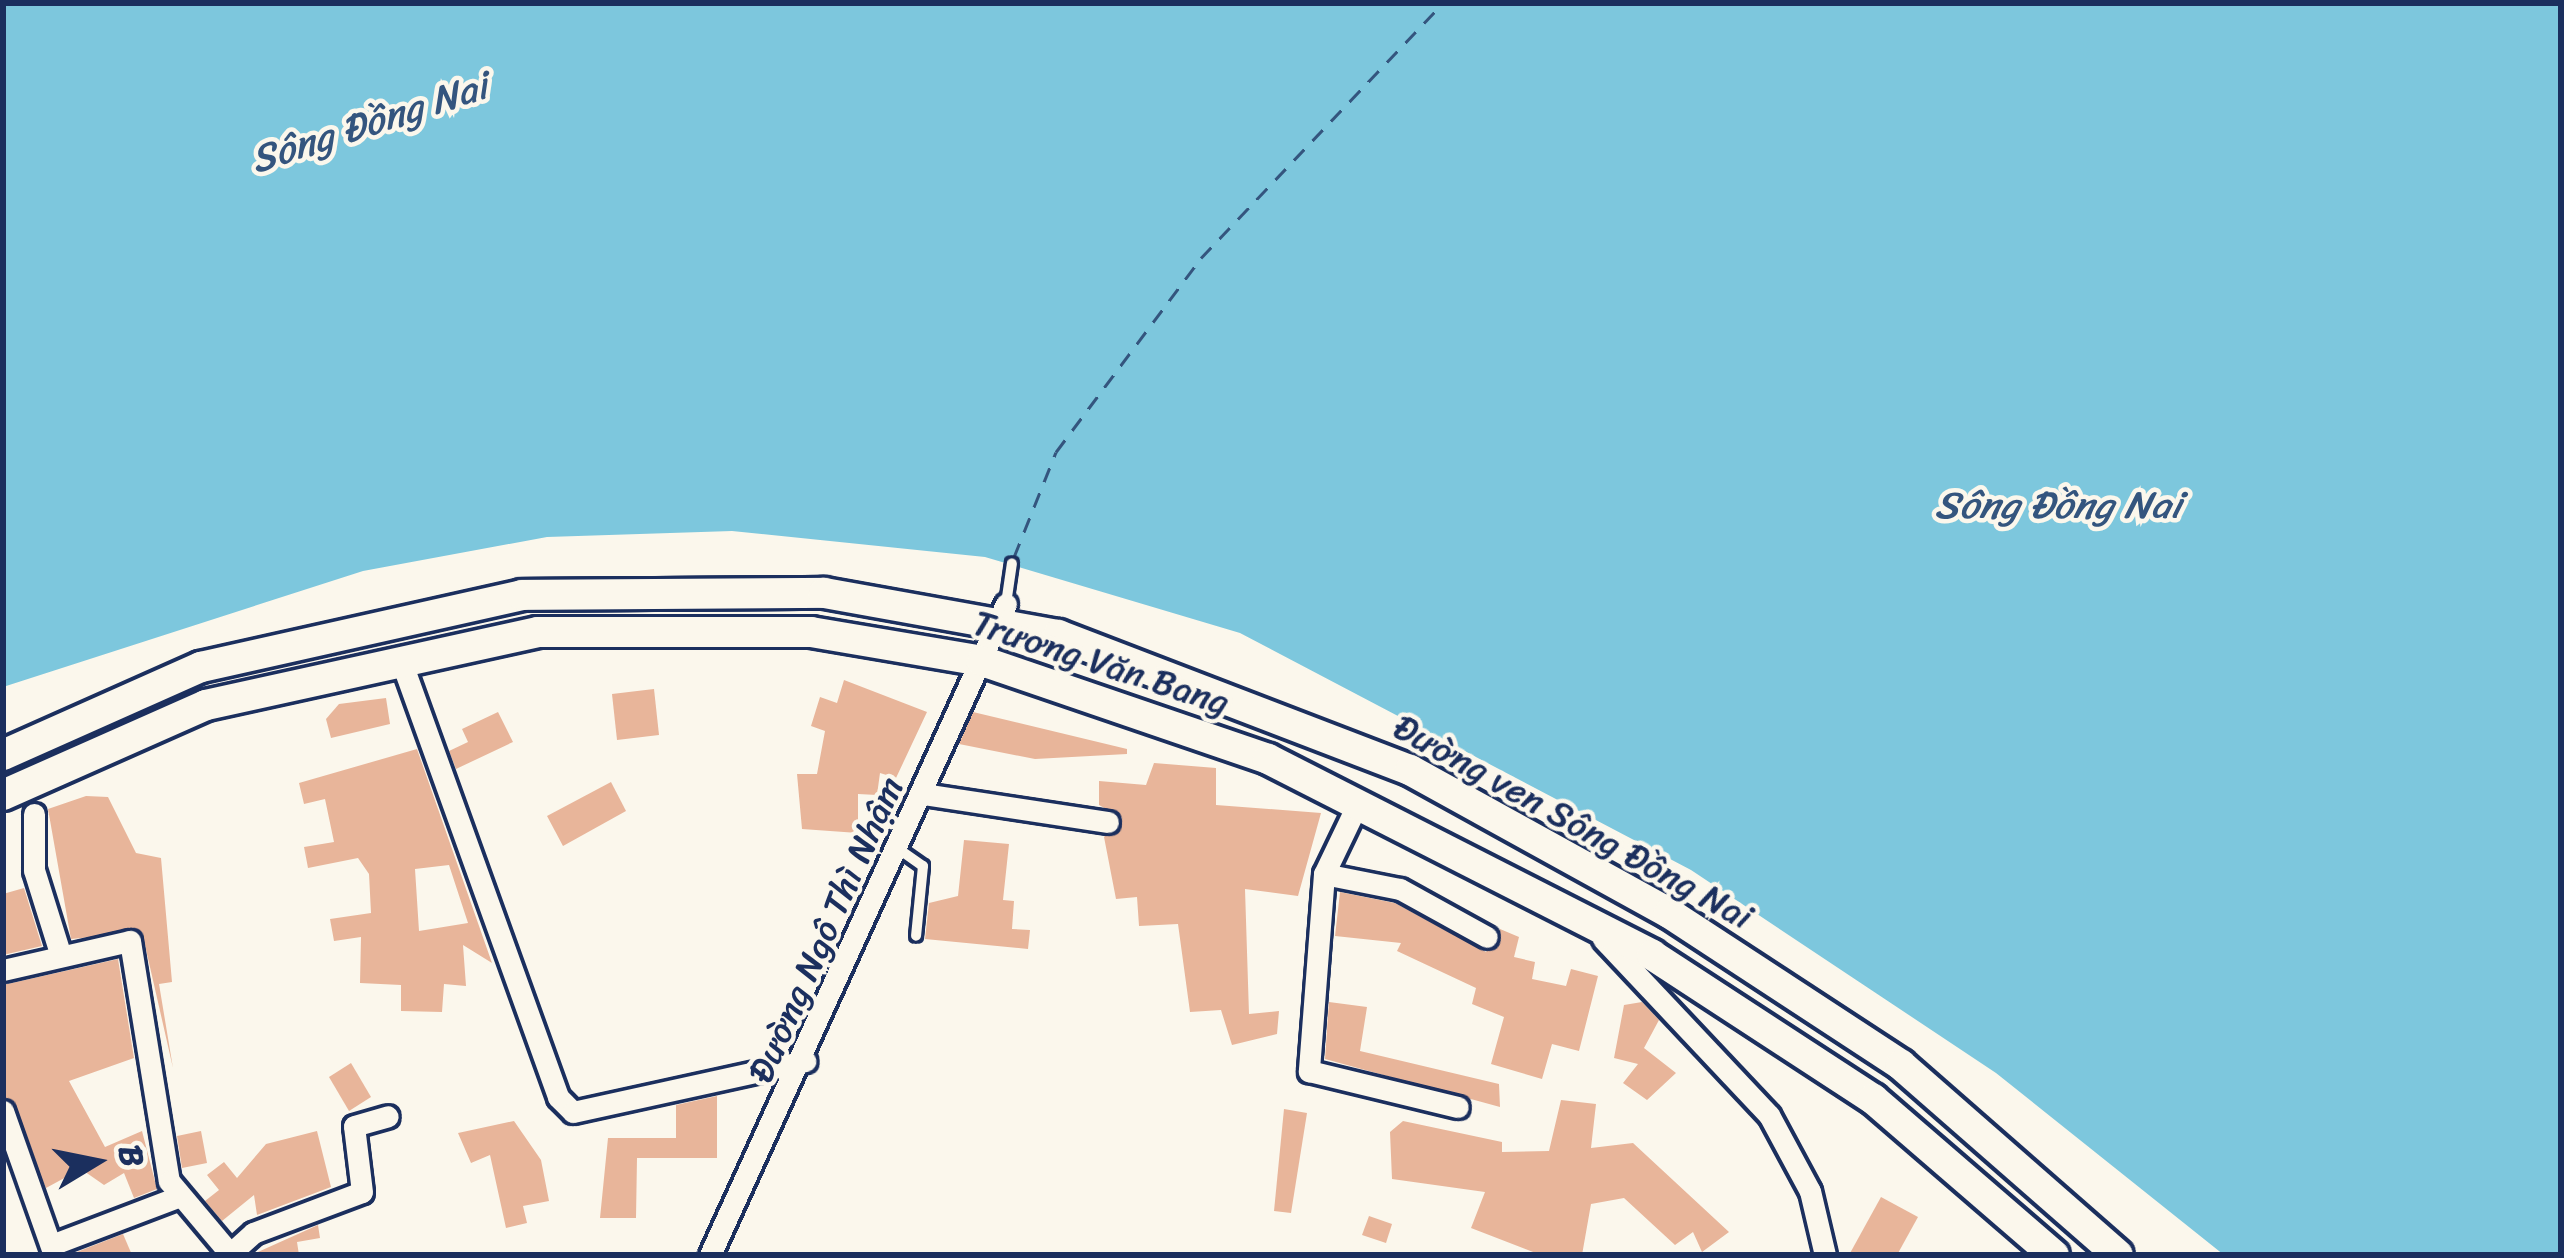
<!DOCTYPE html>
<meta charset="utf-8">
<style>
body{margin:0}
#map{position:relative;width:2564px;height:1258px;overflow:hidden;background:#fbf7ec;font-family:Sriracha,sans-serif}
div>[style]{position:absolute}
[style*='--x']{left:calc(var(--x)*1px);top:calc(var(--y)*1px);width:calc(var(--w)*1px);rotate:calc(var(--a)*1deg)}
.water>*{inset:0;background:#7dc7dd}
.ferry>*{height:3px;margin-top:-1.5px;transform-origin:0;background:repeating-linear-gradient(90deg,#34557e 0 15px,transparent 0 27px)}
.building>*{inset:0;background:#e8b59a}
.roads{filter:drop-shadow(3px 0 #1b2f5e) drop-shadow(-3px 0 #1b2f5e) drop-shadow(0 3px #1b2f5e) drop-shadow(0 -3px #1b2f5e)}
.service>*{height:10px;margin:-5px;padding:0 5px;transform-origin:5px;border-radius:5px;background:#fbf7ec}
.minor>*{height:21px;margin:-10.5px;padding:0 10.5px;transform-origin:10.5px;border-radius:10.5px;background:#fbf7ec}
.secondary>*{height:30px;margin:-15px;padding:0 15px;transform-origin:15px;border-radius:15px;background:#fbf7ec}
span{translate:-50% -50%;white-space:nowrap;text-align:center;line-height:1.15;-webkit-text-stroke:9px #fbf7ec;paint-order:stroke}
.street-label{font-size:36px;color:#1b2f5e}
.water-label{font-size:39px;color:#34557e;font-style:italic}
.frame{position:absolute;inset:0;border:6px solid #1b2f5e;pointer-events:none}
.north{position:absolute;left:36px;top:1102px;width:120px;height:120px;-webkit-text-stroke:9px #fbf7ec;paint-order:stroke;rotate:80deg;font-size:33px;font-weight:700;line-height:48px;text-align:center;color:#1b2f5e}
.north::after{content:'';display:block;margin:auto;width:42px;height:54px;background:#1b2f5e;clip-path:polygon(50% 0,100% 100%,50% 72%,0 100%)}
</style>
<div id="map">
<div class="water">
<div style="clip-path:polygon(3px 3px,2561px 3px,2561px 1255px,2224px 1255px,1996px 1073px,1691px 870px,1240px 633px,985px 557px,732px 531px,547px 537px,363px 571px,3px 687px)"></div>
</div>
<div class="ferry">
<div style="--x:1014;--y:557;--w:113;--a:-68.2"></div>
<div style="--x:1056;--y:452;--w:242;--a:-53.2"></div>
<div style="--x:1201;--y:258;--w:352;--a:-46.5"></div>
</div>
<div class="building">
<div style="clip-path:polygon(844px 680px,927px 712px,896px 778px,880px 773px,877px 795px,858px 794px,858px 833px,802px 829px,797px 774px,817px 774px,825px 731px,811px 726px,820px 697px,837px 703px)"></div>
<div style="clip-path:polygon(654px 689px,659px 735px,617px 740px,612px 694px)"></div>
<div style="clip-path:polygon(386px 698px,390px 724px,331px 738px,326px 719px,339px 704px)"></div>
<div style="clip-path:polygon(498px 712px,513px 742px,456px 769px,449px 751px,468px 742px,462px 729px)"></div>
<div style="clip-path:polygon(973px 712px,1127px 749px,1127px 754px,1035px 759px,959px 744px)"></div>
<div style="clip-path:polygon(evenodd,417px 749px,492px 963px,463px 945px,466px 986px,444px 984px,442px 1012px,401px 1011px,401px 985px,360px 983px,361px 937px,334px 941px,330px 919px,371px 913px,369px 874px,358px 858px,308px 868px,304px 847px,334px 842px,325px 799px,304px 804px,299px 783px,417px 749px,449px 865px,468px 923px,419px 931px,415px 869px,449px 865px)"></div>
<div style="clip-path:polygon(1154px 763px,1216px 768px,1216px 805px,1321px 813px,1298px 896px,1245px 889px,1249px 1014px,1279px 1011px,1277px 1034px,1232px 1045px,1221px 1010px,1190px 1012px,1178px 924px,1139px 926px,1137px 897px,1116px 899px,1104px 837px,1122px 818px,1099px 805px,1099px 781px,1146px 785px)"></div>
<div style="clip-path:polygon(611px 782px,626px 811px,563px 846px,547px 816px)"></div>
<div style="clip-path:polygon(86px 796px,108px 797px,136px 853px,161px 858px,172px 982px,159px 984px,173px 1068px,142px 932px,71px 939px,48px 809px)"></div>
<div style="clip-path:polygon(964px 840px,1009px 844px,1003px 900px,1014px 901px,1012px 929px,1030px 930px,1028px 949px,925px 939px,929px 903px,958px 896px)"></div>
<div style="clip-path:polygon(24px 888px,42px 946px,3px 955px,3px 894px)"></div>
<div style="clip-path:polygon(1340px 892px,1395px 903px,1486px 952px,1500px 929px,1519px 937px,1514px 957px,1535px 962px,1532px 979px,1566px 986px,1571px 969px,1598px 976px,1579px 1051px,1552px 1044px,1542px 1079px,1491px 1064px,1504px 1017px,1472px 1004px,1476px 988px,1397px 951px,1401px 943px,1335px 936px)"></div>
<div style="clip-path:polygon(118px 959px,134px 1058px,69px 1081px,105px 1147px,142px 1131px,157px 1189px,134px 1198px,124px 1173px,104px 1185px,81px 1169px,46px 1188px,3px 1093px,3px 985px)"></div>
<div style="clip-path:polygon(1329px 1002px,1367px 1007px,1360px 1051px,1499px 1084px,1500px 1107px,1325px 1059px)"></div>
<div style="clip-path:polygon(1642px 1002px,1659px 1020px,1644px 1048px,1676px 1073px,1647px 1100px,1623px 1083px,1638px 1064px,1614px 1058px,1624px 1005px)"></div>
<div style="clip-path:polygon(351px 1063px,371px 1097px,349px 1111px,329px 1077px)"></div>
<div style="clip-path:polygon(717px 1096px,717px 1158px,637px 1158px,636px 1218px,600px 1218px,608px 1138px,676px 1138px,676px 1105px)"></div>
<div style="clip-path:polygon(1561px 1100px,1596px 1104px,1591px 1148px,1633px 1143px,1729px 1232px,1702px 1252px,1693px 1232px,1675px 1245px,1624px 1198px,1591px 1204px,1582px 1255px,1541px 1255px,1471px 1228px,1485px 1192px,1392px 1179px,1390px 1132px,1403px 1121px,1502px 1142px,1502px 1152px,1549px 1151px)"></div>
<div style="clip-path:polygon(1284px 1109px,1307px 1113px,1291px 1213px,1274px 1211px)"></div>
<div style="clip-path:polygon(514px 1121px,541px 1160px,549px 1201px,523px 1206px,527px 1223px,506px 1228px,490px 1155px,471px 1163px,458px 1133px)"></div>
<div style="clip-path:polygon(201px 1131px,207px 1163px,182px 1168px,177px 1136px)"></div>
<div style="clip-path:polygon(317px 1131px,331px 1187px,257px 1215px,254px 1195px,222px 1221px,205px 1201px,219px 1190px,207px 1175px,224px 1162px,237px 1178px,266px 1144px)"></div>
<div style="clip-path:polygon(1881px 1197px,1918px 1217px,1897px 1255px,1849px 1255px)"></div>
<div style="clip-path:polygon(1369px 1216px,1392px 1224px,1386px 1243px,1362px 1235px)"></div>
<div style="clip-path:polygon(318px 1225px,320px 1238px,297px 1242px,299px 1255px,251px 1255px)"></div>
<div style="clip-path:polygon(123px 1234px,132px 1255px,69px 1255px)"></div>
</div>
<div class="roads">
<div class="service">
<div style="--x:1006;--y:604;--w:41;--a:-81.7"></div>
<div style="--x:900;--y:850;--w:28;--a:35"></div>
<div style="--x:923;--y:866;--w:70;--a:95.7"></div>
</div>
<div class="minor">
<div style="--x:403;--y:666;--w:458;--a:70.2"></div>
<div style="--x:558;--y:1097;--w:21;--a:45"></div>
<div style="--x:573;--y:1112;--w:238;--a:-12.4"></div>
<div style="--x:923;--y:794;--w:187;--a:8.6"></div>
<div style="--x:1359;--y:801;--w:81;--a:115.6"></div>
<div style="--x:1324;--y:874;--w:198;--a:94.4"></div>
<div style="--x:1309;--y:1071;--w:153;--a:13.6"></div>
<div style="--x:34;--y:814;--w:56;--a:90"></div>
<div style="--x:34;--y:870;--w:87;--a:72.6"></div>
<div style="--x:1324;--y:874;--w:77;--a:11.2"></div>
<div style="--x:1400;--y:889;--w:99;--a:28.9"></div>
<div style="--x:1603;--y:939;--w:242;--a:46.7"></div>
<div style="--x:1769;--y:1115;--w:86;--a:61.7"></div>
<div style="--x:1810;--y:1191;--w:66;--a:76.8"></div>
<div style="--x:3;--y:970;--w:130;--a:-12.9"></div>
<div style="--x:130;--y:941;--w:243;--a:80.8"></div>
<div style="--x:169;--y:1181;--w:97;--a:50"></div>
<div style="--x:3;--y:1111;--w:153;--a:70.5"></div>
<div style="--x:54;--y:1244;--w:133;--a:-20.8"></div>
<div style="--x:231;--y:1253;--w:30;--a:-42"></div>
<div style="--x:253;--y:1233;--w:116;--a:-20.6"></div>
<div style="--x:362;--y:1192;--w:66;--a:-96.9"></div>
<div style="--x:354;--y:1126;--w:35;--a:-16"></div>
<div style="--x:710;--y:1255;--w:715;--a:-65.55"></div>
</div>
<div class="secondary">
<div style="--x:3;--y:755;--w:217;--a:-24"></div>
<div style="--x:201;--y:667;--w:329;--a:-12.6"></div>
<div style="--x:522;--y:595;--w:302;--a:-0.4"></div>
<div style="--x:824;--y:593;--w:238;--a:10.2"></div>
<div style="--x:1058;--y:635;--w:377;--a:21"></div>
<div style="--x:1410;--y:770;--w:296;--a:28.9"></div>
<div style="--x:1669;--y:913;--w:277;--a:33.2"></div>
<div style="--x:1901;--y:1065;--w:288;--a:41.2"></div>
<div style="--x:3;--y:795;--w:222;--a:-23.9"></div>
<div style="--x:206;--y:705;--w:340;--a:-12.4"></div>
<div style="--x:538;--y:632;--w:273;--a:0"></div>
<div style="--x:811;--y:632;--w:173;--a:9.6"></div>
<div style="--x:982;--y:661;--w:302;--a:18.9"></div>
<div style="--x:1268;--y:759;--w:431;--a:27"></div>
<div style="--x:1652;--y:955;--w:264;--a:33.1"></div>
<div style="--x:1873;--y:1099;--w:239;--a:40.8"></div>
</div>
</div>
<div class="street-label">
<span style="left:1101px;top:663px;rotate:18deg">Trương Văn Bang</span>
<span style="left:1573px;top:822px;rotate:29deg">Đường ven Sông Đồng Nai</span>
<span style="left:826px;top:930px;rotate:-66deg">Đường Ngô Thì Nhậm</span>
</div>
<div class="water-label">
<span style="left:369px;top:123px;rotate:-18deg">Sông Đồng Nai</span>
<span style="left:2058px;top:505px">Sông Đồng Nai</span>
</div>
<div class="frame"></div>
<div class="north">B</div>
</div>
